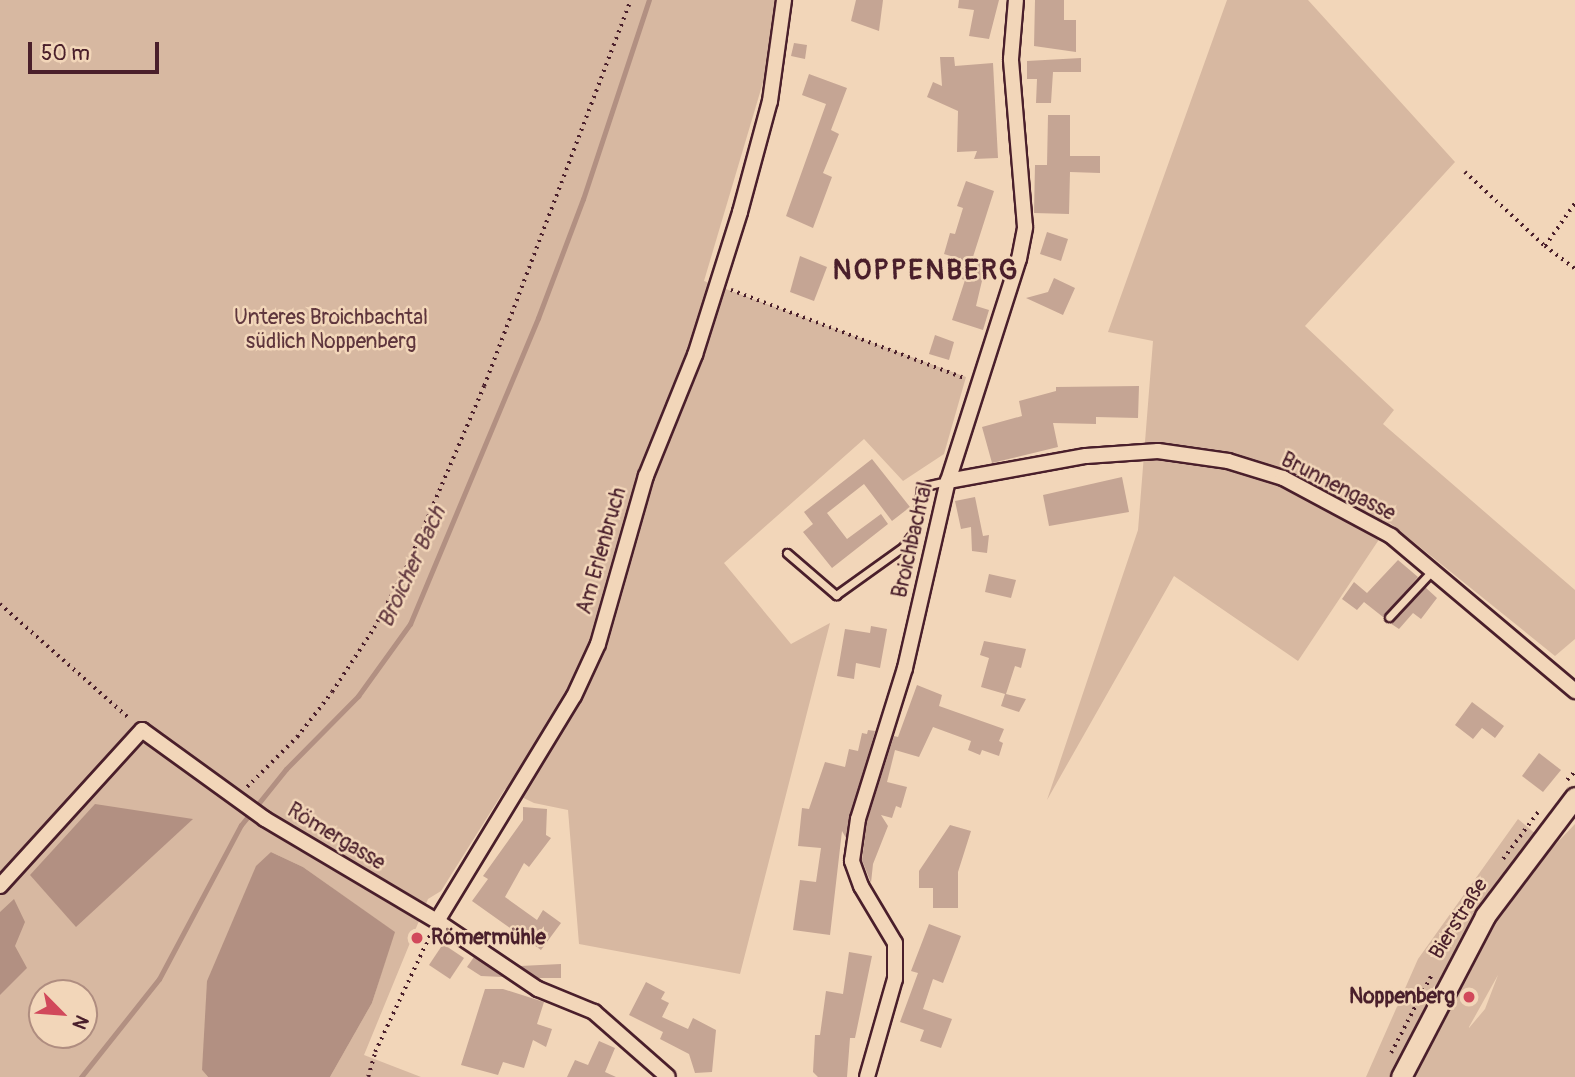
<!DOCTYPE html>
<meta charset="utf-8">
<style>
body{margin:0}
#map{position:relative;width:1575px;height:1077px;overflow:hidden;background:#f2d6b9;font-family:Pangolin,sans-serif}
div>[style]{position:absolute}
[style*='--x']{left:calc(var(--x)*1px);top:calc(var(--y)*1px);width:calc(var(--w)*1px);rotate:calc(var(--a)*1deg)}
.green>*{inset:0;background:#d7b8a1}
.water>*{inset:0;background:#b29082}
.stream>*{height:5px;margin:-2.5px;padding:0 2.5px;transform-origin:2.5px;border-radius:2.5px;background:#b29082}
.building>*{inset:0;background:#c5a594}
.path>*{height:3.5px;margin-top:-1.75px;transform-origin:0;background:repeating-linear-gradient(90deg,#4a1f2b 0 2px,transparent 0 7px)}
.roads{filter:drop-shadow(2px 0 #4a1f2b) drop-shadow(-2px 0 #4a1f2b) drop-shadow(0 2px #4a1f2b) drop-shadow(0 -2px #4a1f2b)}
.service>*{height:7px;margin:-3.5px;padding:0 3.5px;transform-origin:3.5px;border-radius:3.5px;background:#f2d6b9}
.minor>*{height:14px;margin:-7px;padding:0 7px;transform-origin:7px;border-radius:7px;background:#f2d6b9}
.secondary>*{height:19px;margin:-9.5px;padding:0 9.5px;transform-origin:9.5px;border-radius:9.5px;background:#f2d6b9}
.dots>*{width:19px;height:19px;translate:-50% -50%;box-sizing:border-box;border:4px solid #f2d6b9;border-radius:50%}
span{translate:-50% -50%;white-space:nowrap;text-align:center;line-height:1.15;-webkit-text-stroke:5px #f2d6b9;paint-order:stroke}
.park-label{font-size:21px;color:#5f363d}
.street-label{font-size:21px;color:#4a1f2b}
.poi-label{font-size:21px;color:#4a1f2b;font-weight:700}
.left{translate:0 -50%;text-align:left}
.right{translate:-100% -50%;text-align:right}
.water-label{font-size:23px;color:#643b41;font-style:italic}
.district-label{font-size:28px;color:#4a1f2b;font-weight:700;letter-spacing:2px}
.north{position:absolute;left:28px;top:979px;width:70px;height:70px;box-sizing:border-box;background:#f2d6b9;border:2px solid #af8d80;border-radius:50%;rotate:115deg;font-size:19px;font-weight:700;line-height:28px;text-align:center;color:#4a1f2b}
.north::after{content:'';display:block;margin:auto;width:24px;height:32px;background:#d1495b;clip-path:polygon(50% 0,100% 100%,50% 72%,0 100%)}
.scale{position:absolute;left:28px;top:42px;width:131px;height:32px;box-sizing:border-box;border:4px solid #4a1f2b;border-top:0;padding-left:9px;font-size:21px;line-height:24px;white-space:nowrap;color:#4a1f2b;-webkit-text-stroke:5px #f2d6b9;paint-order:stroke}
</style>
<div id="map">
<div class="green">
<div style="clip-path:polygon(evenodd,0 0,775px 0,764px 79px,704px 281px,966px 377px,944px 454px,903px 481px,864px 439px,724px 563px,791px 644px,830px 623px,740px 974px,579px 944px,568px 810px,534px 803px,505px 789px,441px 891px,428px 899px,364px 1055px,421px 1077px,330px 1077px,372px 1003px,394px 932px,303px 867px,271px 852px,202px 1070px,208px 1077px,0 1077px,0 0,42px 993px,84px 993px,84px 1035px,42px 1035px,42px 993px)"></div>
<div style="clip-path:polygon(1227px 0,1308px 0,1455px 162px,1305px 326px,1394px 410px,1383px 424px,1575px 590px,1575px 639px,1555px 656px,1390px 523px,1298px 661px,1174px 576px,1047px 800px,1138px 530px,1153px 341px,1108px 332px)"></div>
<div style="clip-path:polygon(evenodd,1518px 819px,1552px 848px,1575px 824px,1575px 1077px,1366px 1077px,1418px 959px,1518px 819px,1498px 975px,1485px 1009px,1469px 1028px,1469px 1027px,1498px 975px)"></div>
</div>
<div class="water">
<div style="clip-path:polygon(95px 804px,193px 819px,76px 927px,30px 875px)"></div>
<div style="clip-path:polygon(271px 852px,303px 867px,395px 932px,372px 1003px,330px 1077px,208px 1077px,202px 1070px,207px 981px,256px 866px)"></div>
<div style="clip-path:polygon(14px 899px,25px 922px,15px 946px,27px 968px,0 995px,0 912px)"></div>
</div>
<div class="stream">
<div style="--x:81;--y:1077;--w:125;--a:-51.5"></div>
<div style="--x:159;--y:979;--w:174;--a:-62"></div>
<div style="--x:241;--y:825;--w:72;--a:-51.2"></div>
<div style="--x:286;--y:769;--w:103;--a:-45.4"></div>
<div style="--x:358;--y:696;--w:89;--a:-54.2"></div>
<div style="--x:410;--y:624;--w:332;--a:-67.3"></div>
<div style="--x:538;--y:318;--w:127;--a:-69.3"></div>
<div style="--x:583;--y:199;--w:210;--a:-71.7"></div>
</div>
<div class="building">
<div style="clip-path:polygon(856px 0,883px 0,879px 31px,851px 21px)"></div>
<div style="clip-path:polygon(959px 0,999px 0,989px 39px,969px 36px,974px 10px,958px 8px)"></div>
<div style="clip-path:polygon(1035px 0,1064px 0,1064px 20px,1076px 20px,1076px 52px,1034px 46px)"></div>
<div style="clip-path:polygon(794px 43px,807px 45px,805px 59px,791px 56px)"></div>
<div style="clip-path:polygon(940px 57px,954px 57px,955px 66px,993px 63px,998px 158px,974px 159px,977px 151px,957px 152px,958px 111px,927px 97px,933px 82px,942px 86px)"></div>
<div style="clip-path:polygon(1081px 58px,1081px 72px,1053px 72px,1051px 103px,1036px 103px,1037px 79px,1027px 79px,1027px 61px)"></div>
<div style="clip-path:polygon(809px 74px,847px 88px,831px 130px,839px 134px,823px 173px,832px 177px,813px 228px,786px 216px,826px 104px,802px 95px)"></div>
<div style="clip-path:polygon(1048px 115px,1070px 115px,1070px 156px,1100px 156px,1100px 173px,1070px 172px,1069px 214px,1034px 213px,1035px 165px,1047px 165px)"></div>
<div style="clip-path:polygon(966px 181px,994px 191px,972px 260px,986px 264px,976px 306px,989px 310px,983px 330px,952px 320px,965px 280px,949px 275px,954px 257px,944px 254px,950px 233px,955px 234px,963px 208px,957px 206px)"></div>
<div style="clip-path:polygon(1047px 232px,1068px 239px,1061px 261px,1040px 254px)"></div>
<div style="clip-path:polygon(800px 256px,827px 267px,814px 301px,790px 292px)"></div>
<div style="clip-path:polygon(1054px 278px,1075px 288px,1063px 315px,1026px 298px,1048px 292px)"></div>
<div style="clip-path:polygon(935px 335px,954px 342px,949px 360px,929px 354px)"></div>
<div style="clip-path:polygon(1139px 386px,1138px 418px,1096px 417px,1096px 424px,1053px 423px,1058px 447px,992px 463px,982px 427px,1022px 416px,1019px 401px,1056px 391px,1056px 387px)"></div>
<div style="clip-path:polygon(872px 459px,910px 507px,892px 521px,864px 484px,827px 513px,847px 539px,881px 514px,888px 524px,832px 568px,803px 532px,813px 524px,804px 512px)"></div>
<div style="clip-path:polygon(1122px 477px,1129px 512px,1049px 526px,1043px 495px)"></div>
<div style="clip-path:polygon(975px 497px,983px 536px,989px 535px,987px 553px,972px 551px,971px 527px,961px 529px,955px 501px)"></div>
<div style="clip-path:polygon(1398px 560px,1418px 577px,1383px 617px,1364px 602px,1357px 610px,1342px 599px,1354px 582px,1367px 593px)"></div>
<div style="clip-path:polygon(989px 574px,1016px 580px,1011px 598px,985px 592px)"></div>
<div style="clip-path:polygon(1425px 587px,1437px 598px,1421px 619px,1413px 613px,1399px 629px,1390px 623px)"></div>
<div style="clip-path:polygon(871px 626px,887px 629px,880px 668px,856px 663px,854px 679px,837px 676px,845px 629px,870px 633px)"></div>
<div style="clip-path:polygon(984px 641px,1026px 649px,1021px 668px,1015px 666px,1006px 694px,1026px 699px,1019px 712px,1001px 706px,1005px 694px,981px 687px,989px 658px,980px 655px)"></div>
<div style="clip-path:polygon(917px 685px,942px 695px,939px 706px,1004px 729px,999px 741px,1003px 743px,999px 756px,982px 750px,980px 755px,968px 750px,971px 741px,933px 727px,919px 757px,895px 750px,887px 782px,907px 787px,901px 808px,896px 806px,892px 818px,881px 815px,888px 826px,873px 864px,871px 883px,862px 860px,867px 821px,894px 736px,898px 737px)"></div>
<div style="clip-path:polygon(1472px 702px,1504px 726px,1495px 738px,1482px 728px,1473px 739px,1455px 725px)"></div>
<div style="clip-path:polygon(868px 730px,875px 731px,846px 838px,842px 831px,830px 935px,793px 930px,800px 880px,816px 882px,821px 848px,798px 846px,802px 808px,809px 809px,825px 762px,845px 767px,849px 749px,858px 751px,862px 733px,867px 734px)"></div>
<div style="clip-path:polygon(1539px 753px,1561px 770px,1543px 792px,1522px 776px)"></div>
<div style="clip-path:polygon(523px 807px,547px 809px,546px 835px,551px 838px,529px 867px,524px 863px,505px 897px,537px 920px,543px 910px,561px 923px,541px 950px,472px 901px,488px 879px,483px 876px,523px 820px)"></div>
<div style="clip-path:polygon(950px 825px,971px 831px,958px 872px,958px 908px,933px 908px,933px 888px,919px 888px,919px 871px)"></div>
<div style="clip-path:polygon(929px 924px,961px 936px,943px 983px,933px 979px,923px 1009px,952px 1019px,941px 1048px,920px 1041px,924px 1030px,900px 1022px,918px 973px,911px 971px)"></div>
<div style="clip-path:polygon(443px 944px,464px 958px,450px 979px,429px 965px)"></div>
<div style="clip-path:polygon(849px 952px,872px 956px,855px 1038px,850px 1038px,847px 1077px,818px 1077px,813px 1072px,815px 1035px,820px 1035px,826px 991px,843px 994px)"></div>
<div style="clip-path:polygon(474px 957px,503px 977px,481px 976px,467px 967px)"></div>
<div style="clip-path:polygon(561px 964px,561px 978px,538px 978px,520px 966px)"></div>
<div style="clip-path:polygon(646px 982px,665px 992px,661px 999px,669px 1003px,662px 1017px,688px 1029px,693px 1018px,716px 1030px,712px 1072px,695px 1073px,689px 1054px,660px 1039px,663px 1032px,629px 1015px)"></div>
<div style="clip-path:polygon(485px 989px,503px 989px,544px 1002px,537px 1024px,552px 1029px,546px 1047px,533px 1040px,524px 1068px,503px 1062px,498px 1075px,461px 1065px)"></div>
<div style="clip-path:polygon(599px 1041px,615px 1048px,605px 1072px,616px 1077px,567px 1077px,575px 1060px,588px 1065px)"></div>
</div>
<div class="path">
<div style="--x:1465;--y:172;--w:109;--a:42.8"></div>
<div style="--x:1545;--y:246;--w:52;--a:-55.1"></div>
<div style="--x:1545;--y:246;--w:38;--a:37"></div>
<div style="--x:731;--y:290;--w:251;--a:20.7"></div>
<div style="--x:0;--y:604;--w:174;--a:41.5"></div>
<div style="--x:1567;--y:780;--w:12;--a:-48"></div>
<div style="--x:247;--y:787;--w:71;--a:-45"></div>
<div style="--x:297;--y:737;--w:57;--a:-52.1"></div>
<div style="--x:332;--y:692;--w:77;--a:-56.7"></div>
<div style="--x:374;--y:628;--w:68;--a:-61.9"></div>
<div style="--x:406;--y:568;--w:198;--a:-66.8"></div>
<div style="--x:484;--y:386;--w:413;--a:-69.2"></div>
<div style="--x:1503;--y:859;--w:59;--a:-53.3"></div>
<div style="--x:1391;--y:1053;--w:87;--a:-62.5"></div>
<div style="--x:368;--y:1077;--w:26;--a:-74"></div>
<div style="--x:375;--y:1052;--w:129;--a:-64.8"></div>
</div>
<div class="roads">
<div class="service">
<div style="--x:787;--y:553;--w:65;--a:40.6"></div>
<div style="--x:836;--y:595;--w:82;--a:-35.6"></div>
<div style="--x:903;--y:547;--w:21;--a:-53"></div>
<div style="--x:916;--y:530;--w:43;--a:-83.4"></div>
<div style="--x:921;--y:487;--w:27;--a:-13"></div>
<div style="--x:1389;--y:617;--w:63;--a:-46.9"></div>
</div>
<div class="minor">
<div style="--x:948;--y:481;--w:140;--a:-10.3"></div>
<div style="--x:1086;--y:456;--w:72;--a:-4"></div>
<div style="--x:1158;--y:451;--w:71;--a:8.1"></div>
<div style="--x:1228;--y:461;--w:58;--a:17.2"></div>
<div style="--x:1283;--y:478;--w:123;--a:28.2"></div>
<div style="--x:1391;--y:536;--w:241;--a:40.1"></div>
<div style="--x:0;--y:886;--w:211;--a:-47.7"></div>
<div style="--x:142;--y:730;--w:152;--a:35.9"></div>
<div style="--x:265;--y:819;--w:200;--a:30.7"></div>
<div style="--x:437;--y:921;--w:122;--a:34"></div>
<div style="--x:538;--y:989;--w:61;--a:22.3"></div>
<div style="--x:594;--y:1012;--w:98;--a:41.3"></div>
<div style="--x:437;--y:921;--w:263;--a:-58.7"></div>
<div style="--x:574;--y:696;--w:57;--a:-65.2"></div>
<div style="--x:598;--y:644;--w:175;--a:-74.1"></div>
<div style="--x:646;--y:476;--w:131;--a:-68"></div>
<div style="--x:695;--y:355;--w:150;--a:-72.5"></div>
<div style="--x:740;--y:212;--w:115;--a:-74.9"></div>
<div style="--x:770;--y:101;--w:102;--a:-82.1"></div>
<div style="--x:867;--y:1077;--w:102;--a:-74.1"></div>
<div style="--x:895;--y:979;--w:36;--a:-90"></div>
<div style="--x:895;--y:943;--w:66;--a:-120.8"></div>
<div style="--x:861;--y:886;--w:27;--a:-110"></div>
<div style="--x:852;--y:861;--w:42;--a:-81.9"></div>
<div style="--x:858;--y:819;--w:158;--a:-72.7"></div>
<div style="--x:905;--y:668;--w:192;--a:-77.1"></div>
<div style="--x:948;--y:481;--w:233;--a:-72.3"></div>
<div style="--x:1019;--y:259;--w:33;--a:-79"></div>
<div style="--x:1025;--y:227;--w:169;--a:-94.8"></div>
<div style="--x:1011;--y:59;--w:59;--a:-85.2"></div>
</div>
<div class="secondary">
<div style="--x:1401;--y:1077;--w:182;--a:-62.4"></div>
<div style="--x:1485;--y:916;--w:149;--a:-52.9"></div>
</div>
</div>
<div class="dots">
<div style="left:417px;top:938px;background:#d1495b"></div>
<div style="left:1469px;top:997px;background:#d1495b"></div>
</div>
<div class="park-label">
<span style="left:331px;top:330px">Unteres Broichbachtal<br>südlich Noppenberg</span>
</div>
<div class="street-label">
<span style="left:1338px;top:487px;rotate:27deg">Brunnengasse</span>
<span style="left:913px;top:540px;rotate:-77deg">Broichbachtal</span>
<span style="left:602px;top:551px;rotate:-74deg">Am Erlenbruch</span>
<span style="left:336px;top:837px;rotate:31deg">Römergasse</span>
<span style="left:1459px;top:919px;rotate:-58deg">Bierstraße</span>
</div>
<div class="poi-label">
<span class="left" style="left:431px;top:938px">Römermühle</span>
<span class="right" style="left:1455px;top:997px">Noppenberg</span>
</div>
<div class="water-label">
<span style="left:412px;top:567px;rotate:-65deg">Broicher Bach</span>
</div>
<div class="district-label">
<span style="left:926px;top:271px">NOPPENBERG</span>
</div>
<div class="north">N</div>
<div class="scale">50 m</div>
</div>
